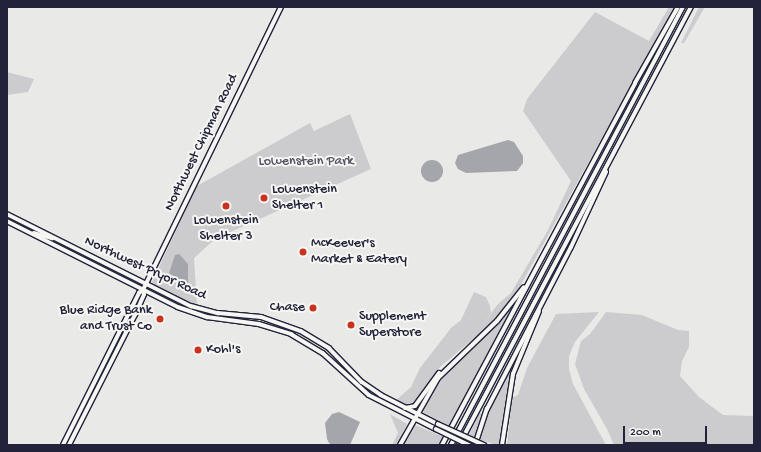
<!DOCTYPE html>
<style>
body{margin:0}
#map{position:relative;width:761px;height:452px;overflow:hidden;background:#e9e9e7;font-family:"Gochi Hand",sans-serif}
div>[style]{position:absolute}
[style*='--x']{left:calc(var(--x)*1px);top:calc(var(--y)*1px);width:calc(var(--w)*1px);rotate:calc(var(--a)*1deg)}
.green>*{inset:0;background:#ccccce}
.water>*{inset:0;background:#a5a5ac}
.round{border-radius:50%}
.roads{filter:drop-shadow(1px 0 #22223b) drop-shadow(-1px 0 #22223b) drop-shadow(0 1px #22223b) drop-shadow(0 -1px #22223b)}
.secondary>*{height:3.5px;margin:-1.75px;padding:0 1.75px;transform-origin:1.75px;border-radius:1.75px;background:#f6f6f2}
.highway>*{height:4px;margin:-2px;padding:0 2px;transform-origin:2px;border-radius:2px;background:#f6f6f2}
.bridges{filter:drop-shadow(1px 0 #22223b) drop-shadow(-1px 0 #22223b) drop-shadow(0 1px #22223b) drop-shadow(0 -1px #22223b)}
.secondary-bridge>*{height:3.5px;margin:-1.75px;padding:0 1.75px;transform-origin:1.75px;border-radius:1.75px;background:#f6f6f2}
.dots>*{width:11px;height:11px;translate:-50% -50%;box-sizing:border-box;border:2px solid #f6f6f2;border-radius:50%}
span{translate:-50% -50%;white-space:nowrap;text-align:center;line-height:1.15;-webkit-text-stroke:4px #f6f6f2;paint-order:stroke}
.street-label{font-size:14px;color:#22223b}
.park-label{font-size:14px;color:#555567}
.poi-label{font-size:14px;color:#22223b}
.left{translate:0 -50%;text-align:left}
.right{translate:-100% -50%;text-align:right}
.frame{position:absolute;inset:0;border:8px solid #22223b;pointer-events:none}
.scale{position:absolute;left:623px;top:426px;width:84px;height:18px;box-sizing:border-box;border:2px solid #22223b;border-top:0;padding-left:5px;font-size:12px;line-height:14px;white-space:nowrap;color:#22223b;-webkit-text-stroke:3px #f6f6f2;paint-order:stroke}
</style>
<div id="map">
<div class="green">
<div style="clip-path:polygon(669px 7px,674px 7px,517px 292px,492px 323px,440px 367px,413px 404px,408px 406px,395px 401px,411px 387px,420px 368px,451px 328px,461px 320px,474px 292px,486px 297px,490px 306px,491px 313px,481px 328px,497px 305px,511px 293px,548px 230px,571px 181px,523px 111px,527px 99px,595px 12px,649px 41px)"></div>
<div style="clip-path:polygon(699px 7px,705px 7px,684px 43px,681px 43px)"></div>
<div style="clip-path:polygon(7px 72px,34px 79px,28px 92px,7px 95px)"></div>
<div style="clip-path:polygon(350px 114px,371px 169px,215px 239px,194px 258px,197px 306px,154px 287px,152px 282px,197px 186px,310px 123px,314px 131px)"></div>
<div style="clip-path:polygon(515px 303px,450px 426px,424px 413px,423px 410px,444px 375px)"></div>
<div style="clip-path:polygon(599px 312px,575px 342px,569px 356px,569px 369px,573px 384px,606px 445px,507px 445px,512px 398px,518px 395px,527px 368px,556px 314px)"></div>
<div style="clip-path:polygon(606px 312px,642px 315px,678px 330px,689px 331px,689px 347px,682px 361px,680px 376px,699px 397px,723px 415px,754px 416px,754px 445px,614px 445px,607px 429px,584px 389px,575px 364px,581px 341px,590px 334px)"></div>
<div style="clip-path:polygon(515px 360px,509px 379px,502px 438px,499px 445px,496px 445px,479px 439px,487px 414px)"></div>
<div style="clip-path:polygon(480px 413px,483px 414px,473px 445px,464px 445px)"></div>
<div style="clip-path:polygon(390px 414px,407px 424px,397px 445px,392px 445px,398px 433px)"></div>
<div style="clip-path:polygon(415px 425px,444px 437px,440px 445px,403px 445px)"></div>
</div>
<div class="water">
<div style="clip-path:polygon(508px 140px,514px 142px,523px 156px,523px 163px,517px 171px,466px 173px,458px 169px,455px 163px,458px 155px)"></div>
<div class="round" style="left:421px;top:160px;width:22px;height:22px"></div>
<div style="clip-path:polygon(179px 254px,188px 264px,188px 286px,169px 273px,175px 255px)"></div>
<div style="clip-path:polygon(339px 412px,360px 422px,350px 445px,333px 445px,329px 443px,327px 439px,325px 423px,332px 414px)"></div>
</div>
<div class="roads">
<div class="secondary">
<div style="--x:7;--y:214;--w:206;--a:26.6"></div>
<div style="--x:191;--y:306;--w:28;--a:15"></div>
<div style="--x:218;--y:313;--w:43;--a:5.3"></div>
<div style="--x:261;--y:317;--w:42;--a:19.3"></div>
<div style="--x:301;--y:331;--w:33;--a:31"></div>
<div style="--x:329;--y:348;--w:47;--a:45.9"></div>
<div style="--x:362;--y:382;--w:23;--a:34"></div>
<div style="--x:381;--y:395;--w:64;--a:27"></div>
<div style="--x:7;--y:221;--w:191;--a:26.7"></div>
<div style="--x:178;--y:307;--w:31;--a:19"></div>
<div style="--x:207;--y:317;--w:52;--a:7.7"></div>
<div style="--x:259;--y:324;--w:34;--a:17"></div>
<div style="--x:291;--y:334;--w:37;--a:31"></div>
<div style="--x:323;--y:353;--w:62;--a:42.4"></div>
<div style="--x:369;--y:395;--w:75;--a:26.9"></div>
<div style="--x:34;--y:233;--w:19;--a:16"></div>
<div style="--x:63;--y:445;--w:170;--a:-63.4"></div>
<div style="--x:139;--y:293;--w:5;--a:-37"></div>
<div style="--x:143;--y:290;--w:315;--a:-64"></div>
<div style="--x:69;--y:445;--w:146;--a:-63.1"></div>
<div style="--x:135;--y:315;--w:22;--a:-66"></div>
<div style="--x:144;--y:295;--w:5;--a:-101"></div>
</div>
<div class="highway">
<div style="--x:405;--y:408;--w:10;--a:-11"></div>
<div style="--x:415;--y:406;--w:41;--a:-54"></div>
<div style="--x:400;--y:445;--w:77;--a:-60.4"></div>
<div style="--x:438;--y:378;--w:82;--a:-44"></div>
<div style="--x:497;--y:321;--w:43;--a:-51.5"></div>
<div style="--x:442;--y:445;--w:410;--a:-61.9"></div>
<div style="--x:635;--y:83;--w:87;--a:-60.5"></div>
<div style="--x:451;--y:445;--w:496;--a:-62.1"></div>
<div style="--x:459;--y:445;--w:496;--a:-62.1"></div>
<div style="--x:475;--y:445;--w:38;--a:-72"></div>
<div style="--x:487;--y:409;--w:182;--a:-62.6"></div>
<div style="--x:571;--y:247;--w:83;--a:-65"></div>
<div style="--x:502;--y:445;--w:72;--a:-81.2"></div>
<div style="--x:513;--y:374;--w:68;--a:-67.6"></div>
</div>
</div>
<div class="bridges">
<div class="secondary-bridge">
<div style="--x:438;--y:424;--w:51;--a:24.5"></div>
<div style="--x:436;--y:429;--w:37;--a:26"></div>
</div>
</div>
<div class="dots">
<div style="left:264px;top:198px;background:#c8321e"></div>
<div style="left:226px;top:206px;background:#c8321e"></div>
<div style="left:303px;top:252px;background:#c8321e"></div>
<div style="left:313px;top:308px;background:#c8321e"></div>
<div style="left:160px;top:319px;background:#c8321e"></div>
<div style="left:351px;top:325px;background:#c8321e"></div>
<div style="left:198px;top:350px;background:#c8321e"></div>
</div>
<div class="street-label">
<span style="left:202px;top:143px;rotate:-64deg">Northwest Chipman Road</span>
<span style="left:145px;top:269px;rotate:25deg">Northwest Pryor Road</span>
</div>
<div class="park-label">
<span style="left:306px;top:162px">Lowenstein Park</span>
</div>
<div class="poi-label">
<span class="left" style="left:272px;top:198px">Lowenstein<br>Shelter 1</span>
<span style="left:226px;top:229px">Lowenstein<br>Shelter 3</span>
<span class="left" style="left:311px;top:252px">McKeever's<br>Market &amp; Eatery</span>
<span class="right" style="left:305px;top:308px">Chase</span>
<span class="right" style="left:152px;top:319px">Blue Ridge Bank<br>and Trust Co</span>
<span class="left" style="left:359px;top:325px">Supplement<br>Superstore</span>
<span class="left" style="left:206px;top:350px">Kohl's</span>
</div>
<div class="frame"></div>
<div class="scale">200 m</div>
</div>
